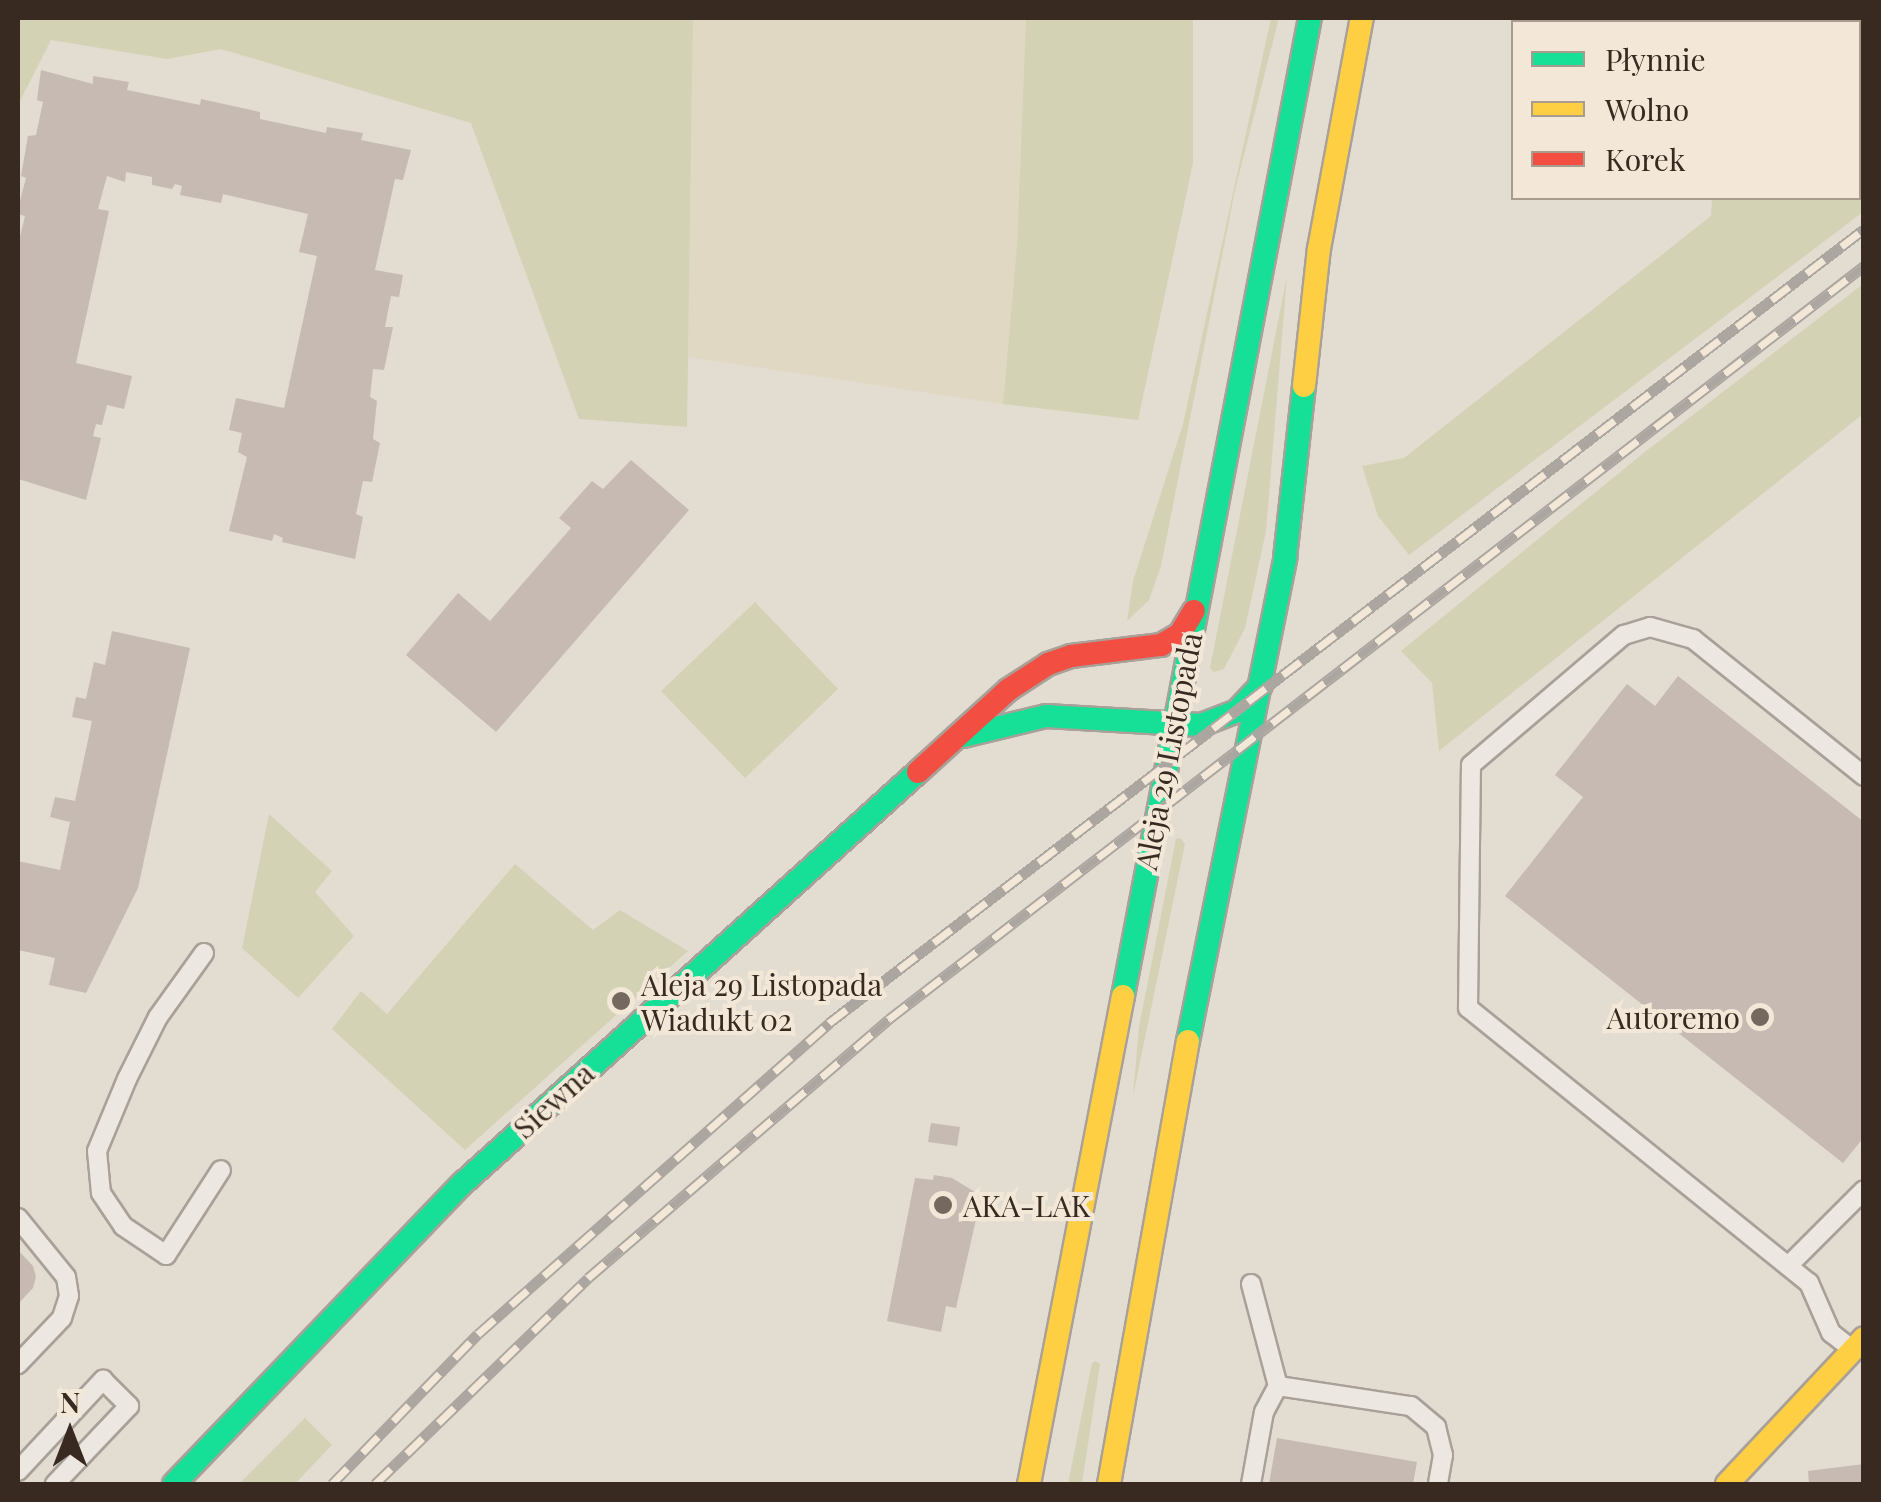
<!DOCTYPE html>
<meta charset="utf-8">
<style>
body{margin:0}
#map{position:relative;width:1881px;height:1502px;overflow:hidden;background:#e3dcd1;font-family:"Playfair Display",serif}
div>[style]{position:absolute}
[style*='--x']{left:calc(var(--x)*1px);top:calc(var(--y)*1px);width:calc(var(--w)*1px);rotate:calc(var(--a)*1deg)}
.farmland>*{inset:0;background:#e1d8c3}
.green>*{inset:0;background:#d4d2b4}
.building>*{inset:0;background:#c7bab2}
.roads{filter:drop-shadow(2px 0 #a9a199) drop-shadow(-2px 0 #a9a199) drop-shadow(0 2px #a9a199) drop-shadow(0 -2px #a9a199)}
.lane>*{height:18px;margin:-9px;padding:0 9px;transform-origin:9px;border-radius:9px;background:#ece7e1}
.fast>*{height:22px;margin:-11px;padding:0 11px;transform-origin:11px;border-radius:11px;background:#16e098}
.slow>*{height:22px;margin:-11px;padding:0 11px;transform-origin:11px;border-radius:11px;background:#ffcf43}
.jam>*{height:22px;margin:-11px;padding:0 11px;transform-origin:11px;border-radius:11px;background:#f24e42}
.rail>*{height:11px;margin-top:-5.5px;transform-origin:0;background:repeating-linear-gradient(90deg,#f3e8d8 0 22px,#aca6a1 0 44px);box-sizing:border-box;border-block:2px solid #aca6a1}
.dots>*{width:28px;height:28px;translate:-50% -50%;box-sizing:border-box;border:5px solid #f3e8d8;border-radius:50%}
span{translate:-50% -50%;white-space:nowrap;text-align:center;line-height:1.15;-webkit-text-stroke:8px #f3e8d8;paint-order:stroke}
.street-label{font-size:30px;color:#382921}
.poi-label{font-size:30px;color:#382921}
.left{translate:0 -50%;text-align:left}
.right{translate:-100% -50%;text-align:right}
.frame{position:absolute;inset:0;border:20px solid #382921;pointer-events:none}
.legend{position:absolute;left:1511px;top:20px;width:350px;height:180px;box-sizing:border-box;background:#f3e8d8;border:2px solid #a89c8f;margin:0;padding:12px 18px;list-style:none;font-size:30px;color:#382921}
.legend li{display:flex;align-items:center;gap:20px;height:50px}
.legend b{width:50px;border:2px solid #a89c8f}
.north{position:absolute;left:20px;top:1382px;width:100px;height:100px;-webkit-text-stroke:8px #f3e8d8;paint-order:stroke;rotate:0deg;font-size:28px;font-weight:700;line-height:40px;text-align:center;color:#382921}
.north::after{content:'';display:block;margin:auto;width:35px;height:45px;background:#382921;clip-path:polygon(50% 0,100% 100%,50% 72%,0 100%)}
</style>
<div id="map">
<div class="farmland">
<div style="clip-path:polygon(693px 18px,1026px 18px,1017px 245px,1003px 404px,688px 357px)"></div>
</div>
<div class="green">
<div style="clip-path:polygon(18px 18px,693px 18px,687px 427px,579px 419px,471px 123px,221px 49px,167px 59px,51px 40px,18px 105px)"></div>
<div style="clip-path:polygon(1026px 18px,1193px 18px,1193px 163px,1138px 420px,1003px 404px,1017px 245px)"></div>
<div style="clip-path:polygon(1271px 18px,1279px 18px,1235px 190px,1161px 566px,1149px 600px,1127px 621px,1133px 581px,1183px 424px)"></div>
<div style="clip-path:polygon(1715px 18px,1863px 18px,1863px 212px,1409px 555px,1378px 516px,1362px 466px,1404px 458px,1711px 216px,1712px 198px,1858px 198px,1858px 22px,1715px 22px)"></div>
<div style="clip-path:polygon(1287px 276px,1266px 531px,1245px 628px,1224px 669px,1214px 672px,1210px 668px)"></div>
<div style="clip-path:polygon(1863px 284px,1863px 414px,1439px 751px,1432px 683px,1401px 651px,1646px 451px)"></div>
<div style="clip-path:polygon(755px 602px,838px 689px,745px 778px,661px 691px)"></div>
<div style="clip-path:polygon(269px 814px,332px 871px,315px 892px,354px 936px,298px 998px,242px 948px)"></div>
<div style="clip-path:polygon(1180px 838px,1185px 844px,1133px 1096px,1139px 1027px,1176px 839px)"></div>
<div style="clip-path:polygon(515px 864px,593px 930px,620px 910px,688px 951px,465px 1150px,332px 1029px,361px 991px,387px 1014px)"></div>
<div style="clip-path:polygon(1096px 1361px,1100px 1364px,1082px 1484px,1068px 1484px,1092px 1363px)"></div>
<div style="clip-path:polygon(305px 1418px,332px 1445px,295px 1484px,239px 1484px)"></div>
</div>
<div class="building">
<div style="clip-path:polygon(41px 70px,93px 84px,93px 76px,129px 82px,127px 90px,200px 105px,201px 99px,260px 112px,260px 119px,326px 133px,327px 127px,363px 133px,361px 140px,411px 150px,403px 180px,395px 179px,375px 270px,403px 275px,399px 297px,391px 296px,385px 327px,393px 327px,384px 370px,373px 369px,370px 397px,377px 401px,373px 439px,380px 443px,372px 482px,363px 481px,356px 514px,363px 517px,355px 559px,282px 542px,283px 538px,274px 534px,272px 541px,229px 531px,247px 457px,238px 452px,242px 433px,229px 430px,236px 398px,284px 408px,317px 256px,299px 252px,308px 214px,223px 194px,221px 203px,180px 195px,182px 186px,175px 184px,172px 189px,152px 185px,152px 177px,126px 172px,125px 182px,107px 176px,98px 209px,109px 211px,76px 363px,132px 376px,124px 409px,107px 405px,102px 425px,96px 424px,93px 436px,101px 438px,86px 500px,18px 479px,18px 245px,25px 216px,18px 214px,18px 208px,26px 178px,21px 176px,28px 136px,36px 135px,43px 102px,37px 100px)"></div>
<div style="clip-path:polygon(631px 460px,689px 510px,496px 732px,406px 655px,458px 593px,490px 621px,571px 528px,559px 518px,592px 481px,603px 489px)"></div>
<div style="clip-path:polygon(112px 631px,190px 648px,138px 888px,86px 993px,49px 985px,55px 958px,18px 950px,18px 861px,60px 870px,70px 822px,50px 817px,55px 797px,75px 801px,92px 721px,72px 717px,76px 697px,86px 699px,94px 662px,105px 665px)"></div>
<div style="clip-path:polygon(1678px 676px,1864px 822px,1864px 1137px,1843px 1163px,1505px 896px,1583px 797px,1555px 775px,1627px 684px,1655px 706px)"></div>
<div style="clip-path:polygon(931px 1123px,960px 1127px,957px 1146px,928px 1142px)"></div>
<div style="clip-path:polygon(934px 1175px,952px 1178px,975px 1192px,972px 1203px,979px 1206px,956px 1308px,946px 1306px,941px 1332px,887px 1321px,915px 1178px,933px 1180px)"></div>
<div style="clip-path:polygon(18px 1250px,33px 1266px,36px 1277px,33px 1288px,18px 1304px)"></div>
<div style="clip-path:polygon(1277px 1438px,1417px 1462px,1413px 1484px,1269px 1484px)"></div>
<div style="clip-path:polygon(1864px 1464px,1864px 1484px,1809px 1484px,1808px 1471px)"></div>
</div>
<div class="roads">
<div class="lane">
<div style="--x:204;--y:953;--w:79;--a:125.7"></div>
<div style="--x:158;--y:1017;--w:69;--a:116.6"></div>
<div style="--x:127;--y:1079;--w:78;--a:112.6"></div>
<div style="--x:97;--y:1151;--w:42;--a:84.6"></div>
<div style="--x:101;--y:1193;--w:40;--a:56"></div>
<div style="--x:123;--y:1226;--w:52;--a:34"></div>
<div style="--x:166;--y:1255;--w:101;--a:-57.1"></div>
<div style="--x:18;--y:1218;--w:76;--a:50.9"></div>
<div style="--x:66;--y:1277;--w:19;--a:81"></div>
<div style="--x:69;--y:1296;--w:23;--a:108"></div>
<div style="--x:62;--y:1318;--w:64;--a:133.7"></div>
<div style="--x:1788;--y:1266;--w:107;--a:-45"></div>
<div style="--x:1251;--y:1284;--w:106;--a:75.2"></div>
<div style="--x:1853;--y:1350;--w:28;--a:-142"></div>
<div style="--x:1831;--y:1333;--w:55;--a:-113.7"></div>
<div style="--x:1809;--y:1283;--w:438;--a:-141.1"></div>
<div style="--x:1468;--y:1008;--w:243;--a:-89.3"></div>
<div style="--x:1471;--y:765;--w:201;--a:-40.4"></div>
<div style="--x:1624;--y:635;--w:27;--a:-17"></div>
<div style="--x:1650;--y:627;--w:45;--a:15.6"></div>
<div style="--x:1693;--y:639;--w:219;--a:38.7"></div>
<div style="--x:18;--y:1471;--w:125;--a:-47"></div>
<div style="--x:103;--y:1380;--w:37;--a:45"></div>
<div style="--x:129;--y:1406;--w:108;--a:133.5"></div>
<div style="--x:1251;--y:1484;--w:73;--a:-79.8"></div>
<div style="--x:1264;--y:1412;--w:30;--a:-62"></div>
<div style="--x:1278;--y:1386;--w:134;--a:8.6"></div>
<div style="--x:1411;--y:1406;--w:33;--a:40"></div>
<div style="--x:1436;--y:1427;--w:29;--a:76"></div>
<div style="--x:1443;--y:1455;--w:29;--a:100"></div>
</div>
<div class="fast">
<div style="--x:963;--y:736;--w:85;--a:-13.5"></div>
<div style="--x:1046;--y:716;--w:155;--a:3.3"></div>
<div style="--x:1201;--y:725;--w:39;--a:-21"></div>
<div style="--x:1237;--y:711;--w:35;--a:-47"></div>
<div style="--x:1123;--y:996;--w:996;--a:-79.18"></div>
<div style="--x:1188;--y:1041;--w:493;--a:-78.6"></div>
<div style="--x:1285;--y:558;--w:173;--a:-83.7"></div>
<div style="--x:174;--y:1484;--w:416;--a:-46.2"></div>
<div style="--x:462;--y:1184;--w:615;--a:-42.1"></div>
</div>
<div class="slow">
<div style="--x:1304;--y:386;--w:138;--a:-83.8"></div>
<div style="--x:1319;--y:249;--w:235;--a:-79.5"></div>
<div style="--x:1029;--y:1484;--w:497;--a:-79.1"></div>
<div style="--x:1109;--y:1484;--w:450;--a:-79.9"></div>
<div style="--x:1727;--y:1484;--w:200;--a:-46.8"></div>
</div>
<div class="jam">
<div style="--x:918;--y:772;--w:122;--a:-42.3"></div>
<div style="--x:1008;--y:690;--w:48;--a:-33"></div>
<div style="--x:1048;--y:664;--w:24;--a:-19"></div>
<div style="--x:1071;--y:656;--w:91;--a:-7"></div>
<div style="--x:1161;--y:645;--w:22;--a:-30"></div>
<div style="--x:1180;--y:634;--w:27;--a:-59"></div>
</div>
</div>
<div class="rail">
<div style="--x:332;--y:1484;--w:209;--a:-45.8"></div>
<div style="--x:478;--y:1334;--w:469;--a:-41.5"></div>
<div style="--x:829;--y:1023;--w:1304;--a:-37.49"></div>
<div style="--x:375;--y:1484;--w:296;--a:-44"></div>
<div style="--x:588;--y:1278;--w:397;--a:-40.7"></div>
<div style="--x:889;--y:1019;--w:1232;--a:-37.68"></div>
</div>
<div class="dots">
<div style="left:621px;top:1001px;background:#74685f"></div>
<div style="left:1760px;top:1017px;background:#74685f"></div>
<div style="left:943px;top:1205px;background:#74685f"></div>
</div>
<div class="street-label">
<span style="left:1168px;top:751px;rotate:-79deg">Aleja 29 Listopada</span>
<span style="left:553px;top:1100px;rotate:-42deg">Siewna</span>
</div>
<div class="poi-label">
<span class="left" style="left:641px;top:1001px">Aleja 29 Listopada<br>Wiadukt 02</span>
<span class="right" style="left:1740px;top:1017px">Autoremo</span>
<span class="left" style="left:963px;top:1205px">AKA-LAK</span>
</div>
<div class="frame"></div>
<ul class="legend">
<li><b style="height:12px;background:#16e098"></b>Płynnie</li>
<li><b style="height:12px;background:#ffcf43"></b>Wolno</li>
<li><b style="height:12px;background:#f24e42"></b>Korek</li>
</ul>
<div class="north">N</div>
</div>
